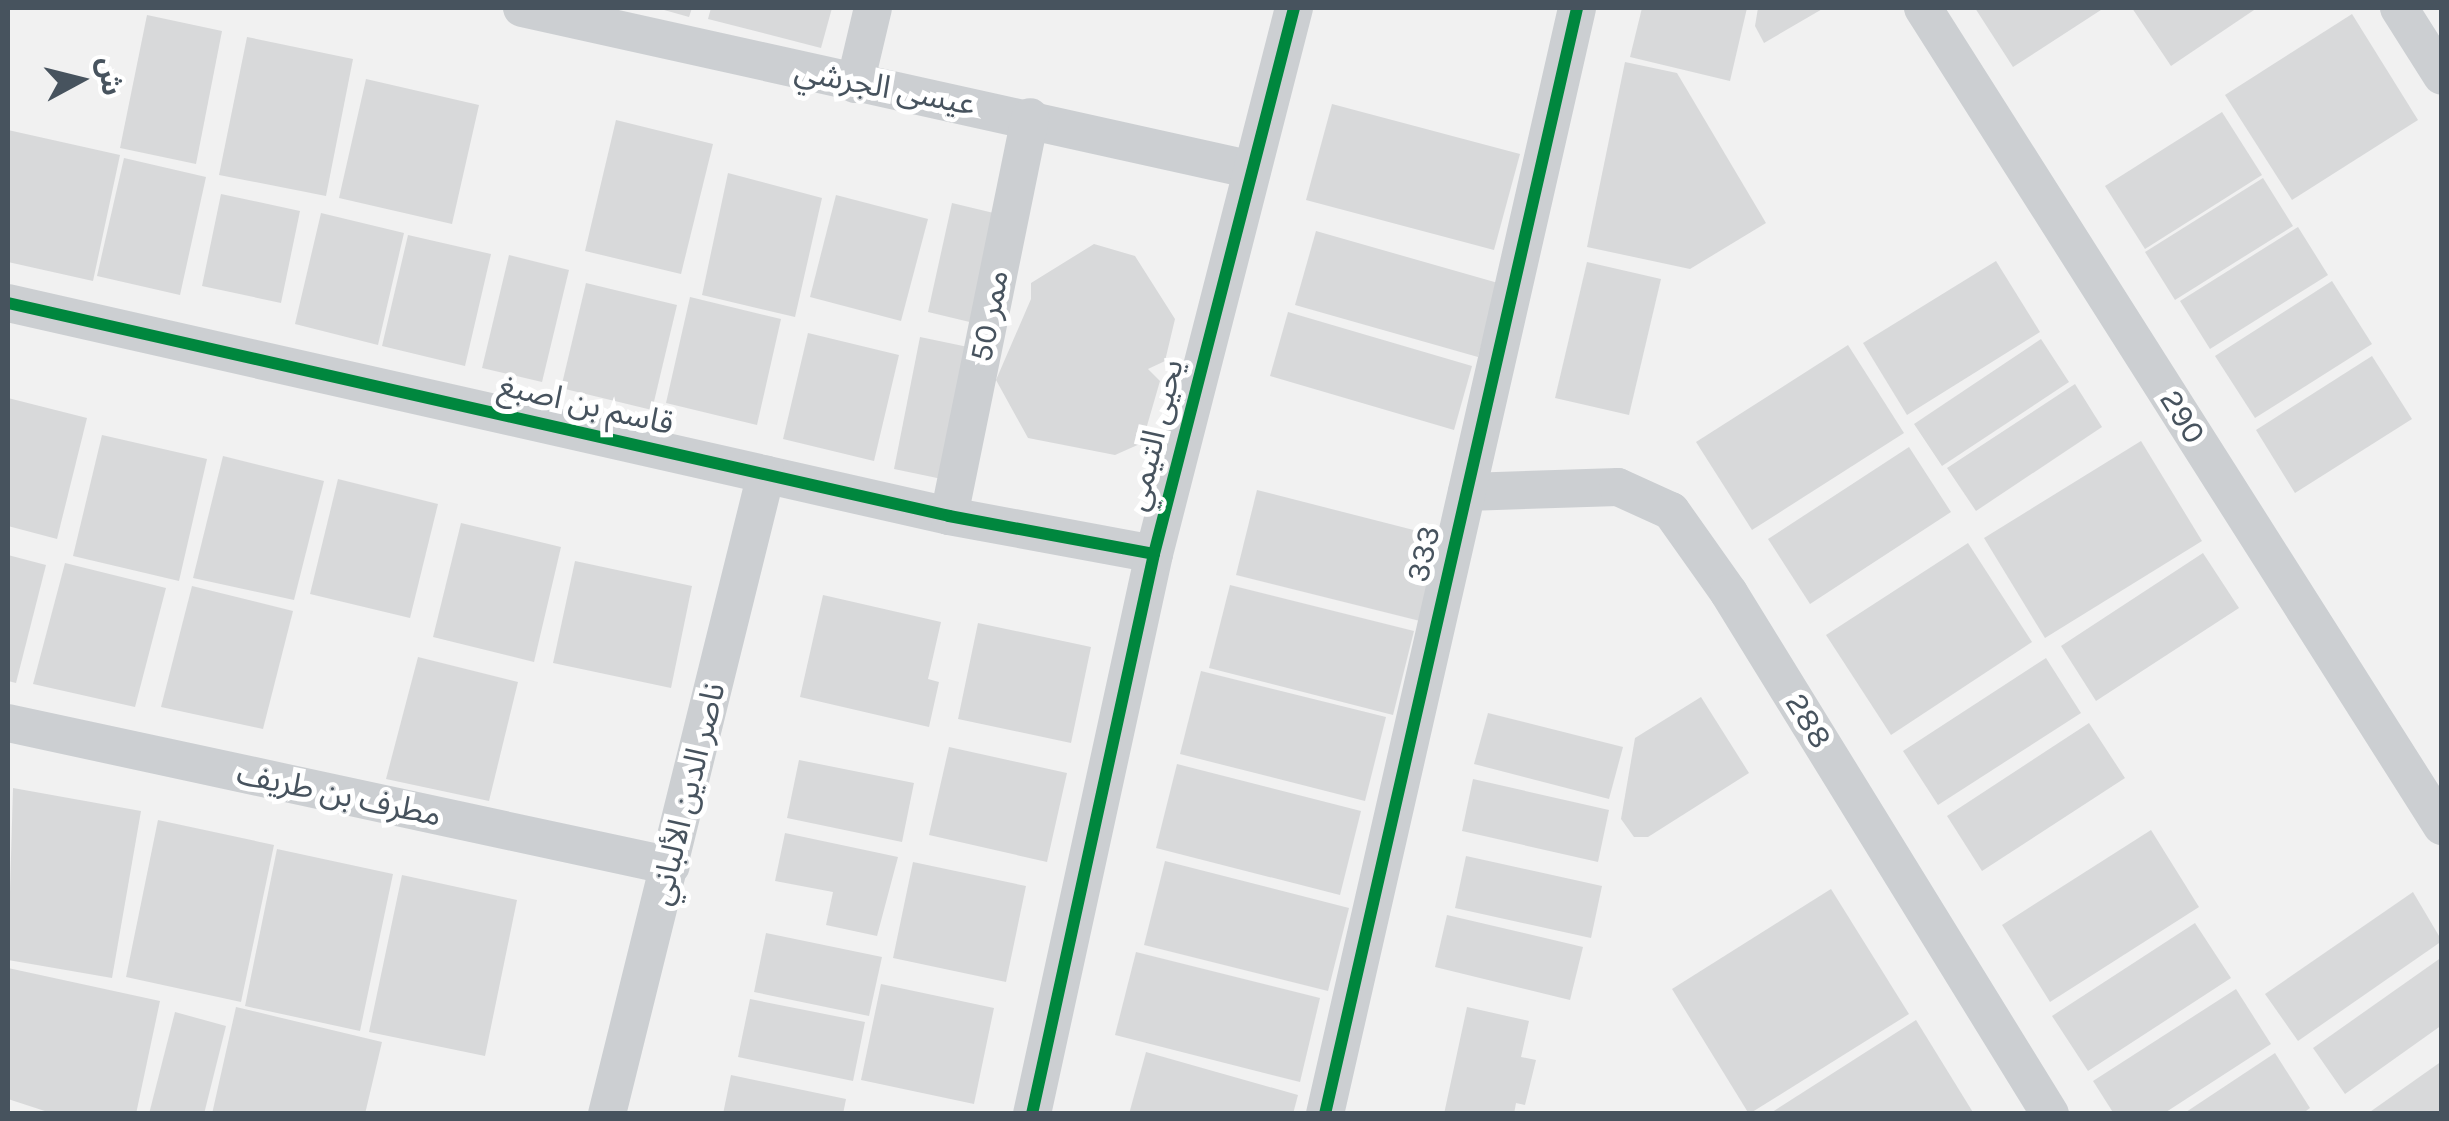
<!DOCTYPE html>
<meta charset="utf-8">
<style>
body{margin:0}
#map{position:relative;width:2449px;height:1121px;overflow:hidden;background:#f1f1f1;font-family:Karla,"Noto Sans Arabic",sans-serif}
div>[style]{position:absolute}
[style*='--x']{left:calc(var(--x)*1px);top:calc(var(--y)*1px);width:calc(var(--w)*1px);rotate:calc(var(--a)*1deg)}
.building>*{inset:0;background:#d8d9da}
.minor>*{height:38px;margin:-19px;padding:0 19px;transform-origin:19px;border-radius:19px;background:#cccfd2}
.cycleway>*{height:12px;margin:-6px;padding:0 6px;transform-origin:6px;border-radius:6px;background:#00873e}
span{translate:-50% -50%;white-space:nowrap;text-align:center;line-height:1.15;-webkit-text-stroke:10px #fff;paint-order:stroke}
.street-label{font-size:32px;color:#47535e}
.frame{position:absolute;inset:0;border:10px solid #47535e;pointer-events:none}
.north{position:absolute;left:30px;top:30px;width:100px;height:100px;-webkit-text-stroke:8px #fff;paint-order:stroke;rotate:83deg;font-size:28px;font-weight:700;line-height:40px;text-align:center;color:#47535e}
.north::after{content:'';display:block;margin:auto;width:35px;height:45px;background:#47535e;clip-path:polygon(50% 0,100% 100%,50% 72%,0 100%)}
</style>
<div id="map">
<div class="building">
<div style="clip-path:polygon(657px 8px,692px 8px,689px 17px)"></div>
<div style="clip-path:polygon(711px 8px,832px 8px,821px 48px,708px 19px)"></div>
<div style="clip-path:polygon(1642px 8px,1747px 8px,1730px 81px,1630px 57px)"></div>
<div style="clip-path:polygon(1758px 8px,1824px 8px,1764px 43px,1755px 26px)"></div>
<div style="clip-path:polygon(1975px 8px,2104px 8px,2013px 67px)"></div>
<div style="clip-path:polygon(2132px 8px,2257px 8px,2171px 66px)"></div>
<div style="clip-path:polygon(2352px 14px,2418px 120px,2292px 200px,2225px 95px)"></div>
<div style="clip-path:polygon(147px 15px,222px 31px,196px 164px,120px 148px)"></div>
<div style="clip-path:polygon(247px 37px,353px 59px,326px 196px,219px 175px)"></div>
<div style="clip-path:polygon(1625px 62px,1677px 73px,1766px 223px,1690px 269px,1587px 247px)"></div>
<div style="clip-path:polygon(366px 79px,479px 105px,452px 224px,339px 198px)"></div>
<div style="clip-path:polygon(1332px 104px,1520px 154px,1494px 250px,1306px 200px)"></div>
<div style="clip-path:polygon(2222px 112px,2262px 175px,2145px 249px,2105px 186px)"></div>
<div style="clip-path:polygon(616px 120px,713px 144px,681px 274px,585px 251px)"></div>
<div style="clip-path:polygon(8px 130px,120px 155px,93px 281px,8px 262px)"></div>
<div style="clip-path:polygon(124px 158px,206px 177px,180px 295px,97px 276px)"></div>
<div style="clip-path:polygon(728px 173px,822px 198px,795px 317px,702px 295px)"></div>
<div style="clip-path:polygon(2263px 178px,2293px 226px,2175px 300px,2145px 252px)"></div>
<div style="clip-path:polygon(221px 194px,300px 211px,281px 303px,202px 286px)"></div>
<div style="clip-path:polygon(836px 195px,928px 219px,901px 321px,810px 297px)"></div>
<div style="clip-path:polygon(952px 203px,1002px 215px,978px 324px,928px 312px)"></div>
<div style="clip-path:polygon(321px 213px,404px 233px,378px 345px,295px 324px)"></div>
<div style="clip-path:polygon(2298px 227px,2328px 275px,2210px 349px,2180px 301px)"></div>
<div style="clip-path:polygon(1316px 231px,1498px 283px,1478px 357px,1295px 305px)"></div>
<div style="clip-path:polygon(408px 235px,491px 254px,465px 366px,382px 346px)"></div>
<div style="clip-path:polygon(1094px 244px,1135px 256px,1175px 319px,1165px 361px,1148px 369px,1160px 381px,1142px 443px,1115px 455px,1028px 438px,996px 380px,1031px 299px,1031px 283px)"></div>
<div style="clip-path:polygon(509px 255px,569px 270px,542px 382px,482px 368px)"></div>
<div style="clip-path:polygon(1996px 261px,2040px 332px,1907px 415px,1863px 343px)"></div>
<div style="clip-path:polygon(1587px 262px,1661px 279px,1629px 415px,1555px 398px)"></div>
<div style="clip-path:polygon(2332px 281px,2372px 344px,2255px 418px,2215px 356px)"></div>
<div style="clip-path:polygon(586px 283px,677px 305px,652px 410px,561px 388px)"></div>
<div style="clip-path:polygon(690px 297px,781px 319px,757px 425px,666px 403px)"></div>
<div style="clip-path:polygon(1288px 312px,1472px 366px,1454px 430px,1270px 376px)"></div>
<div style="clip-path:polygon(808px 333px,899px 355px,874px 461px,783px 439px)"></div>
<div style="clip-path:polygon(920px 337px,968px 347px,942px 479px,894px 469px)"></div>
<div style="clip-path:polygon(2041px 339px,2069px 382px,1942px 466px,1914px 424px)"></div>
<div style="clip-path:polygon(1848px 345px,1904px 433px,1752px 530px,1696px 442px)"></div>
<div style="clip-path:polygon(2372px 356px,2412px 419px,2295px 493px,2256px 430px)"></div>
<div style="clip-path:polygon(2075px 384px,2102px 427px,1976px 511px,1947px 468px)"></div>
<div style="clip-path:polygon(8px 398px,87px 418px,57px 539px,8px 526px)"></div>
<div style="clip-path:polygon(102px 435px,207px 459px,179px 581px,73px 556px)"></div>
<div style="clip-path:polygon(2141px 441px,2202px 541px,2045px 638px,1984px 538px)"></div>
<div style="clip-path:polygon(1909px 447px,1951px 512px,1810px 604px,1768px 539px)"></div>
<div style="clip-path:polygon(223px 456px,324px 481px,294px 600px,193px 578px)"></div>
<div style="clip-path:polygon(338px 479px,438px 504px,410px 618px,310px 594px)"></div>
<div style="clip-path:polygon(1257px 490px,1441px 537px,1420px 621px,1236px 575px)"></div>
<div style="clip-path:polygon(461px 523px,561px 547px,534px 662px,433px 637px)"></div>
<div style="clip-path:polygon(1968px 543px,2032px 642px,1891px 735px,1826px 635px)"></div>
<div style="clip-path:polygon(2203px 553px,2239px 608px,2096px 701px,2061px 646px)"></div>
<div style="clip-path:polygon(8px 555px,46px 565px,16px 683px,8px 681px)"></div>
<div style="clip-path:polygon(575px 561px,692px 586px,671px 688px,553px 663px)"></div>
<div style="clip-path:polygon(65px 563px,166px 588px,135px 707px,33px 684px)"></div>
<div style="clip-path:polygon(1230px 585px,1414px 631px,1393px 715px,1209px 668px)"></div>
<div style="clip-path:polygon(192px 586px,293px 611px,263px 729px,161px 707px)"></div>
<div style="clip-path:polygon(823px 595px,941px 622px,928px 679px,939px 682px,929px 727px,800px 697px)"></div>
<div style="clip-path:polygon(978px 623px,1091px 647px,1071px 743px,958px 719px)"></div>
<div style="clip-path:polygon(418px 657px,518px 682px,489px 801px,386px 779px)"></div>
<div style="clip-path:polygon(2046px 658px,2081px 713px,1938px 805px,1903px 751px)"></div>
<div style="clip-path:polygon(1201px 671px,1386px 717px,1365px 801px,1180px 754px)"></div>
<div style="clip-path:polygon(1701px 697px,1749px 773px,1648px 837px,1634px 837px,1621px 819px,1635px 738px)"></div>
<div style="clip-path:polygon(1488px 713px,1623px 747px,1609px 799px,1474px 764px)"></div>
<div style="clip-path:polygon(2089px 723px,2125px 778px,1982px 871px,1947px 816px)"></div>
<div style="clip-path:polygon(949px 747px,1067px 773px,1047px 862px,929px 835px)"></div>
<div style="clip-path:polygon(799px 760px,914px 783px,902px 842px,787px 818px)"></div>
<div style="clip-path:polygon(1177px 764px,1361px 811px,1340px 895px,1156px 848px)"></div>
<div style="clip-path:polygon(1473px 779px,1609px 810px,1598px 862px,1462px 831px)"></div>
<div style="clip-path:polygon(13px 788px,141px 811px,112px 978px,8px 960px)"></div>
<div style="clip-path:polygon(158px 820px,274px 845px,241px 1002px,126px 977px)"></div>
<div style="clip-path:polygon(2151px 830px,2199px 907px,2050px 1002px,2002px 925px)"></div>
<div style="clip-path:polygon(785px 833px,898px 857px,877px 936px,826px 925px,833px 892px,775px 881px)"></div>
<div style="clip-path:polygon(277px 849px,393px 874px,360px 1031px,245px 1006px)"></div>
<div style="clip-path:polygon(1466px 856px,1602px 886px,1591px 938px,1455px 908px)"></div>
<div style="clip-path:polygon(1165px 861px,1349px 908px,1328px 991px,1144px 945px)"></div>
<div style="clip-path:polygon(913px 862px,1026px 886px,1006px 982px,893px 958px)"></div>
<div style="clip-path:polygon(402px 875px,517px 900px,485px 1056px,369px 1032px)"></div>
<div style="clip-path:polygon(1831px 889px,1909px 1014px,1749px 1114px,1672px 989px)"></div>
<div style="clip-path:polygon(2413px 892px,2442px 941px,2298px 1041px,2265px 994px)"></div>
<div style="clip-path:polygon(1447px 915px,1583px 947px,1570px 1000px,1435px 967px)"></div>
<div style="clip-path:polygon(2195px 923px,2231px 978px,2088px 1071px,2052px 1016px)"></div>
<div style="clip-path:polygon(766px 933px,882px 957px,869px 1016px,754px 992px)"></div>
<div style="clip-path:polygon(1136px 952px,1320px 998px,1300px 1082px,1115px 1035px)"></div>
<div style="clip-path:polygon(2442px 957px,2442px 1025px,2345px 1094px,2313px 1048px)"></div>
<div style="clip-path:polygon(8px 968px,160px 1001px,136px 1114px,54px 1114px,8px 1099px)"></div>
<div style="clip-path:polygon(881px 984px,994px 1008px,974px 1104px,861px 1080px)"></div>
<div style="clip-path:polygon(2236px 989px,2271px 1044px,2163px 1114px,2114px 1114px,2093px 1081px)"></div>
<div style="clip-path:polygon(750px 999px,865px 1022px,853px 1081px,738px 1057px)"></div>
<div style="clip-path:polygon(236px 1007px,382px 1042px,365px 1114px,212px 1114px)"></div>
<div style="clip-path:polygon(1467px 1007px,1529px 1021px,1521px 1057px,1536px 1060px,1525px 1105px,1516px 1103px,1514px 1114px,1444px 1114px)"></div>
<div style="clip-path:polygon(175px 1012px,226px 1026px,204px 1114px,149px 1114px)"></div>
<div style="clip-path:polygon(1916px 1020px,1974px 1114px,1769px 1114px)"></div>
<div style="clip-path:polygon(1146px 1052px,1298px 1095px,1293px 1114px,1129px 1114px)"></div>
<div style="clip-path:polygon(2275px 1053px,2310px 1108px,2302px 1114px,2183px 1114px)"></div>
<div style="clip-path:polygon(2442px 1061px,2442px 1114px,2367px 1114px)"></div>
<div style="clip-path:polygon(731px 1075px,846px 1099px,843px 1114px,723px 1114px)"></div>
</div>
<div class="minor">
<div style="--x:522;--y:8;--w:744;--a:12.5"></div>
<div style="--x:1923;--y:8;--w:969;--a:57.61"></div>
<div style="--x:2399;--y:8;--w:80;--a:57.7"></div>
<div style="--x:855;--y:84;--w:78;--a:-76.7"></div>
<div style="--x:8;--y:303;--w:965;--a:12.75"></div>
<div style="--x:949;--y:516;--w:208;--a:10.5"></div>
<div style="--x:1467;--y:492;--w:151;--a:-1.9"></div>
<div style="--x:1618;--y:487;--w:58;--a:24.4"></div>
<div style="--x:1671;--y:511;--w:100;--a:54.7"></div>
<div style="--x:1729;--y:593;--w:612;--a:58.36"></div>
<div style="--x:949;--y:516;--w:407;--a:-78.5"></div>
<div style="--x:8;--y:723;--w:678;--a:12.17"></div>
<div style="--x:607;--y:1114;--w:659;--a:-76.05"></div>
<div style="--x:1032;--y:1114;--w:573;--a:-77.71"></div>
<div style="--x:1154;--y:554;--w:564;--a:-75.62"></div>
<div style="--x:1325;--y:1114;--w:1134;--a:-77.16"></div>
</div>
<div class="cycleway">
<div style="--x:8;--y:303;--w:965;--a:12.75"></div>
<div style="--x:949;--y:516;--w:208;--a:10.5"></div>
<div style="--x:1032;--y:1114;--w:573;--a:-77.71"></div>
<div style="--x:1154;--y:554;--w:564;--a:-75.62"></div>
<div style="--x:1325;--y:1114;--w:1134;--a:-77.16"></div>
</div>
<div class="street-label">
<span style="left:885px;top:88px;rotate:11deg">عيسى الجرشي</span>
<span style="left:990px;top:316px;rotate:-79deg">ممر 50</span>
<span style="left:586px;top:405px;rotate:13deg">قاسم بن اصبغ</span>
<span style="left:2182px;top:417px;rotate:58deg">290</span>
<span style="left:1155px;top:435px;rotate:-76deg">يحيى التيمي</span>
<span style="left:1424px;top:554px;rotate:-77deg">333</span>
<span style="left:1808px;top:721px;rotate:58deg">288</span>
<span style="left:688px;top:794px;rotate:-76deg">ناصر الدين الألباني</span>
<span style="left:339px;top:795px;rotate:12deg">مطرف بن طريف</span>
</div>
<div class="frame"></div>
<div class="north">ش</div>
</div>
